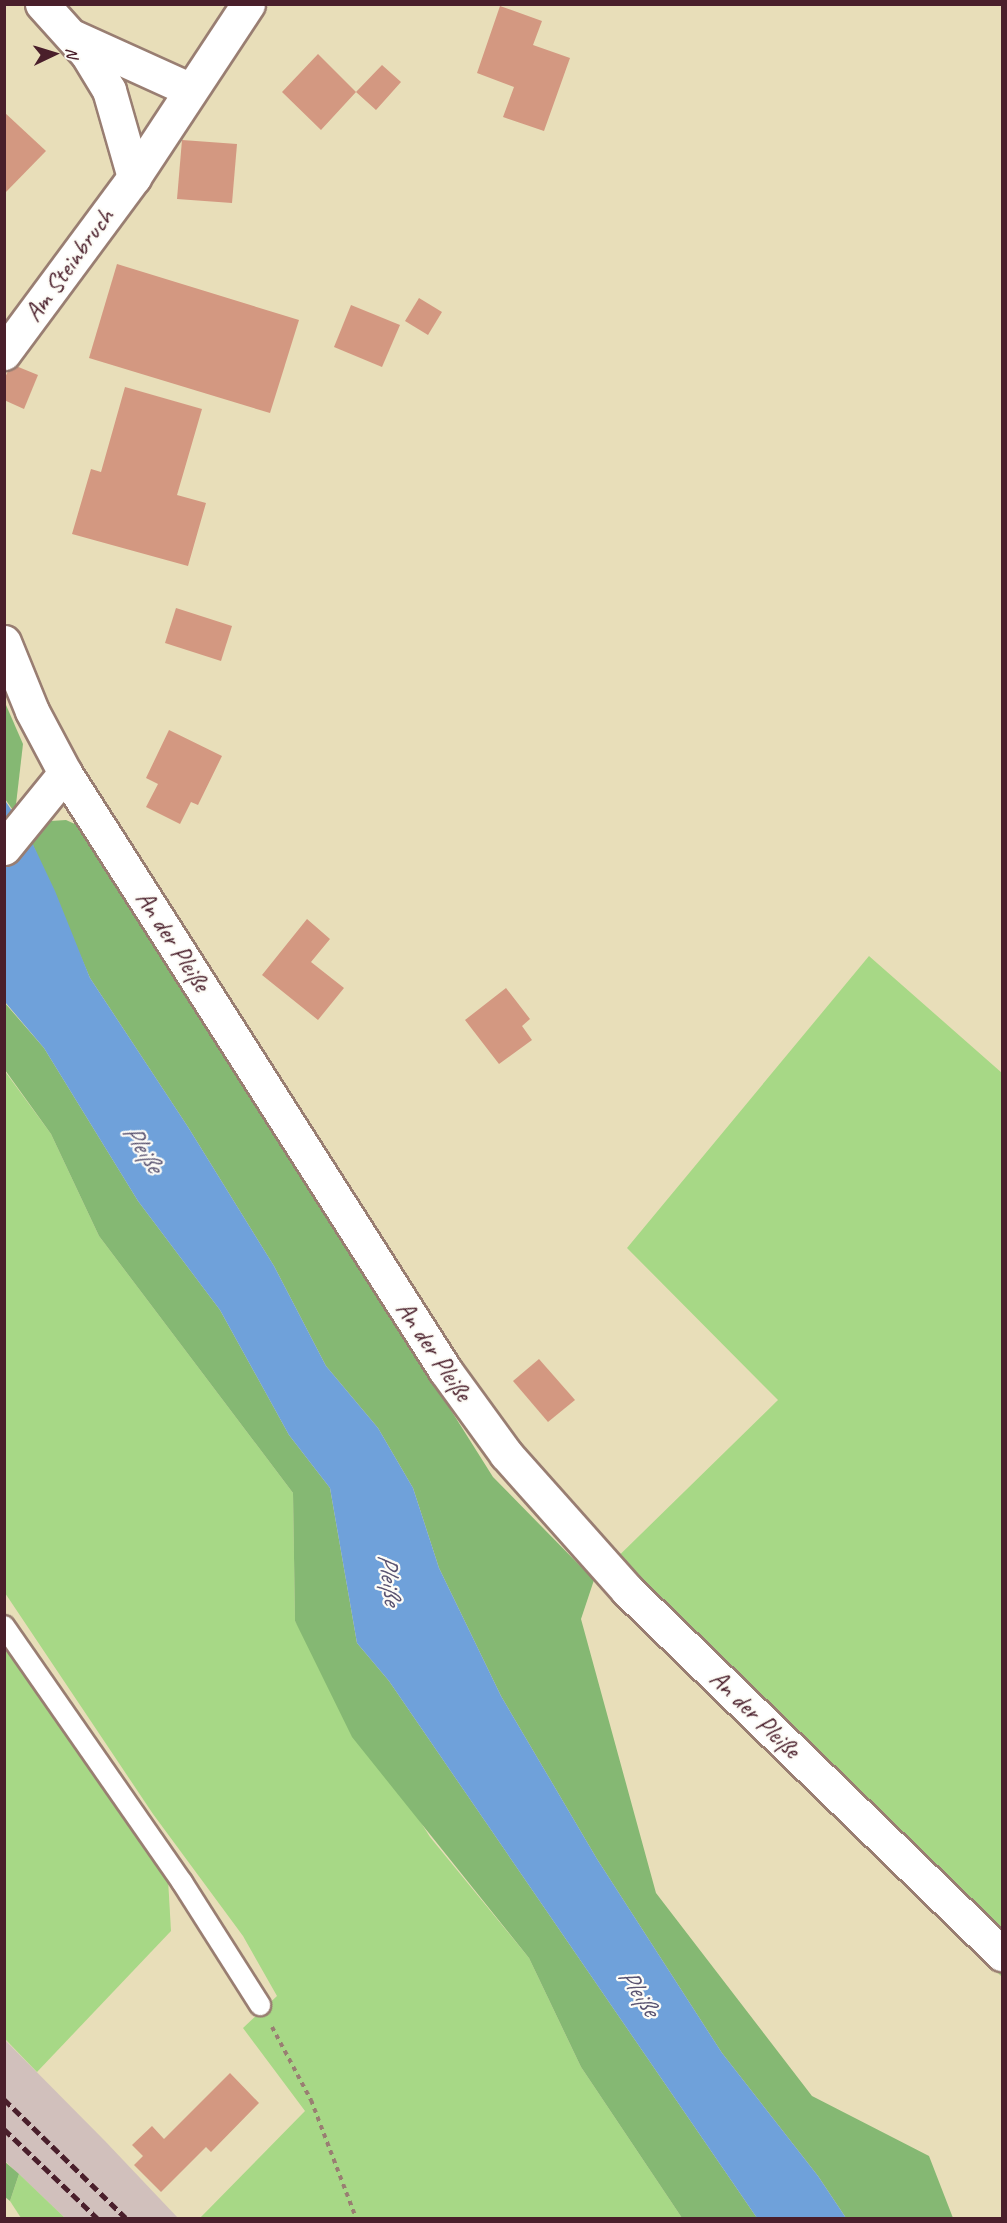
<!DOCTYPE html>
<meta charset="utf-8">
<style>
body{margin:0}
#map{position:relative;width:1007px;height:2223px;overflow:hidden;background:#e8deb9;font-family:Caveat,sans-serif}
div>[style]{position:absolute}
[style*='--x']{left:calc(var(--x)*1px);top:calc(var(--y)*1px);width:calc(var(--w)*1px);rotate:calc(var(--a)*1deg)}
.industrial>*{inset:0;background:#d1c0bc}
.green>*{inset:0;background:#a7d886}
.forest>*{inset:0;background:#85b873}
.water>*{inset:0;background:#6fa1da}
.building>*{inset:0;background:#d39881}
.path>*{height:4px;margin-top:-2px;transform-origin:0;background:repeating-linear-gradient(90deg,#997e72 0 4.5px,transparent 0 9px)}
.roads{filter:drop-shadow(2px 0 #997e72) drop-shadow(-2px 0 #997e72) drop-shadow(0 2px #997e72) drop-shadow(0 -2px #997e72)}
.lane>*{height:20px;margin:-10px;padding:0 10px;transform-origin:10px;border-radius:10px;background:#fff}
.street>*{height:33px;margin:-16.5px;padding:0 16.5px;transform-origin:16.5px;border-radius:16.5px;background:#fff}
.secondary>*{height:33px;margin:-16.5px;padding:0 16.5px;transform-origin:16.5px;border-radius:16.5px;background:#fff}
.rail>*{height:4.5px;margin-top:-2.25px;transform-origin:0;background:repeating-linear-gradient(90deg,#4a1f2b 0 9px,transparent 0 13.5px)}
span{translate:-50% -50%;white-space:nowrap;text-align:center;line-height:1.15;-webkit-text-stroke:4.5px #fdfcf7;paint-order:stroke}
.street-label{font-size:26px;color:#4a1f2b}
.water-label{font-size:27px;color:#595371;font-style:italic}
.frame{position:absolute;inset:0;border:6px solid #4a1f2b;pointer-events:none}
.north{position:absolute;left:24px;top:24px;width:60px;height:60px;-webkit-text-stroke:4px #fdfcf7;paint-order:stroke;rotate:86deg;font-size:16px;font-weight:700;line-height:24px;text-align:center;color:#4a1f2b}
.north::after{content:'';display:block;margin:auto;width:21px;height:27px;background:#4a1f2b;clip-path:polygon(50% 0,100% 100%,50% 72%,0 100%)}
</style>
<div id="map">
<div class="industrial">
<div style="clip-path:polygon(4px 2039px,105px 2141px,178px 2218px,65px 2218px,5px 2161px)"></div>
</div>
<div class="green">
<div style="clip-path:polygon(869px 956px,1002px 1073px,1002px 1977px,594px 1580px,778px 1400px,627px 1248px)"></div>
<div style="clip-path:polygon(4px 1070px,51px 1134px,99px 1236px,293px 1493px,295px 1621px,430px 1837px,529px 1958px,581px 2067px,682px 2218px,200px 2218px,305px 2111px,243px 2028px,277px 1996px,243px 1936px,153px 1814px,5px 1593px)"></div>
<div style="clip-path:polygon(4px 1645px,168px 1879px,171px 1931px,37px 2072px,5px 2039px)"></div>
<div style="clip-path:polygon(19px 2174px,65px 2218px,21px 2218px,10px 2201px)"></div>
</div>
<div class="forest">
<div style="clip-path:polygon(6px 705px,23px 744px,15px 813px,5px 799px)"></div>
<div style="clip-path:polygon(66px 820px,77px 825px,114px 875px,493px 1477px,594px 1580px,581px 1619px,656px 1893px,812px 2096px,929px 2156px,953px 2218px,846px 2218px,818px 2176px,722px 2053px,597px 1859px,501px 1696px,439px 1568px,413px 1488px,378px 1428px,326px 1366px,274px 1266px,188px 1127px,90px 978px,29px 836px,51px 821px)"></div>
<div style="clip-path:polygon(4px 1002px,44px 1048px,138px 1201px,220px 1310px,289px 1435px,330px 1488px,357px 1643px,389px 1681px,757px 2218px,682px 2218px,581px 2067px,529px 1958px,352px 1737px,295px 1621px,293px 1493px,99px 1236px,51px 1134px,5px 1070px)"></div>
<div style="clip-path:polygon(4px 2161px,19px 2174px,10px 2201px,5px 2197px)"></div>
</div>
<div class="water">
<div style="clip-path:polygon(4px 799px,29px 836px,55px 891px,90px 978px,188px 1127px,274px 1266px,326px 1366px,378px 1428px,413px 1488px,439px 1568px,501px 1696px,597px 1859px,722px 2053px,818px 2176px,846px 2218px,757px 2218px,389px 1681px,357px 1643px,330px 1488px,289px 1435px,220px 1310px,138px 1201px,44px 1048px,5px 1002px)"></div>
</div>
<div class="building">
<div style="clip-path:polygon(500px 6px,542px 21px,533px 45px,570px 58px,544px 131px,503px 117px,514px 87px,477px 73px)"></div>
<div style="clip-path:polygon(318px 54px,356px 92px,382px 65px,401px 82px,376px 110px,356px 92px,321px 130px,282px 92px)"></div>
<div style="clip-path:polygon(4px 112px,46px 151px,4px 194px)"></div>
<div style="clip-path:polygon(182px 140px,237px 144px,232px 203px,177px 199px)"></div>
<div style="clip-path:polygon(117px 264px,299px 320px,270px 413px,89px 358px)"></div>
<div style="clip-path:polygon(419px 298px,442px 312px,428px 335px,405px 321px)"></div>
<div style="clip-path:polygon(351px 305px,400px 325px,382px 367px,334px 347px)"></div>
<div style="clip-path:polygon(11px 364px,38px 375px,24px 409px,4px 400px,4px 380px)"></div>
<div style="clip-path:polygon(125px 387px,202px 409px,177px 495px,206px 503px,188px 566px,72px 534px,91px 469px,101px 472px)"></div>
<div style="clip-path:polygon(176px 608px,232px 626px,221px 661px,165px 643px)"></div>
<div style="clip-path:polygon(169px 730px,222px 756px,198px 805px,191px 802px,180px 824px,146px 807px,158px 784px,146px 778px)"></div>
<div style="clip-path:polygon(307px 919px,330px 939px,311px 962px,344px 988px,318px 1020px,262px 975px)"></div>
<div style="clip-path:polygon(506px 988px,530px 1019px,522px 1026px,532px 1040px,499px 1064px,465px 1020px)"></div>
<div style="clip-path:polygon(539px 1359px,575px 1400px,548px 1422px,513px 1381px)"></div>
<div style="clip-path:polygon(230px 2073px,259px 2103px,211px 2152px,206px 2147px,161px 2192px,134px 2165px,143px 2156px,132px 2145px,152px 2126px,164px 2139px)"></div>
</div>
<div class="path">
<div style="--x:272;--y:2027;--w:83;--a:61.9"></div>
<div style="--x:311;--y:2100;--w:126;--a:69.1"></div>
</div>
<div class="roads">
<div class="lane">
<div style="--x:4;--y:1626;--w:312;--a:55.2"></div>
<div style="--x:182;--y:1882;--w:146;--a:57.6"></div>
</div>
<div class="street">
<div style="--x:42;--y:4;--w:67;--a:48"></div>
<div style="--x:87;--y:54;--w:42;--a:58.6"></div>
<div style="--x:109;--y:90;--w:91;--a:74"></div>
<div style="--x:74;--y:37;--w:128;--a:24.4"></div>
<div style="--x:4;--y:353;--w:219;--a:-53.5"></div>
<div style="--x:134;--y:177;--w:207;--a:-56.6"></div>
<div style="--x:4;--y:848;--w:97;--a:-50.9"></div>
</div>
<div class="secondary">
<div style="--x:4;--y:642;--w:74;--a:67.9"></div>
<div style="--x:32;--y:711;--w:70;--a:62"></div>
<div style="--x:65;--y:773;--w:708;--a:57.52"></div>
<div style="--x:445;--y:1370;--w:104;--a:54"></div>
<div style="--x:506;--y:1454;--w:182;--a:48.3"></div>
<div style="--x:627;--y:1590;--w:523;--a:44.15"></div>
</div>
</div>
<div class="rail">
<div style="--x:4;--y:2099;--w:170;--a:44.3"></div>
<div style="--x:4;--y:2129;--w:129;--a:43.7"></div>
</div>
<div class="street-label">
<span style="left:69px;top:265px;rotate:-54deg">Am Steinbruch</span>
<span style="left:173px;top:941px;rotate:57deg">An der Pleiße</span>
<span style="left:434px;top:1351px;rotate:56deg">An der Pleiße</span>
<span style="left:755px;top:1714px;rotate:44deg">An der Pleiße</span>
</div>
<div class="water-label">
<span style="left:143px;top:1148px;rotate:57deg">Pleiße</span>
<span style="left:390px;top:1579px;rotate:83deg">Pleiße</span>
<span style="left:639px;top:1992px;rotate:56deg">Pleiße</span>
</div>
<div class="frame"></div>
<div class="north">N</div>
</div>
